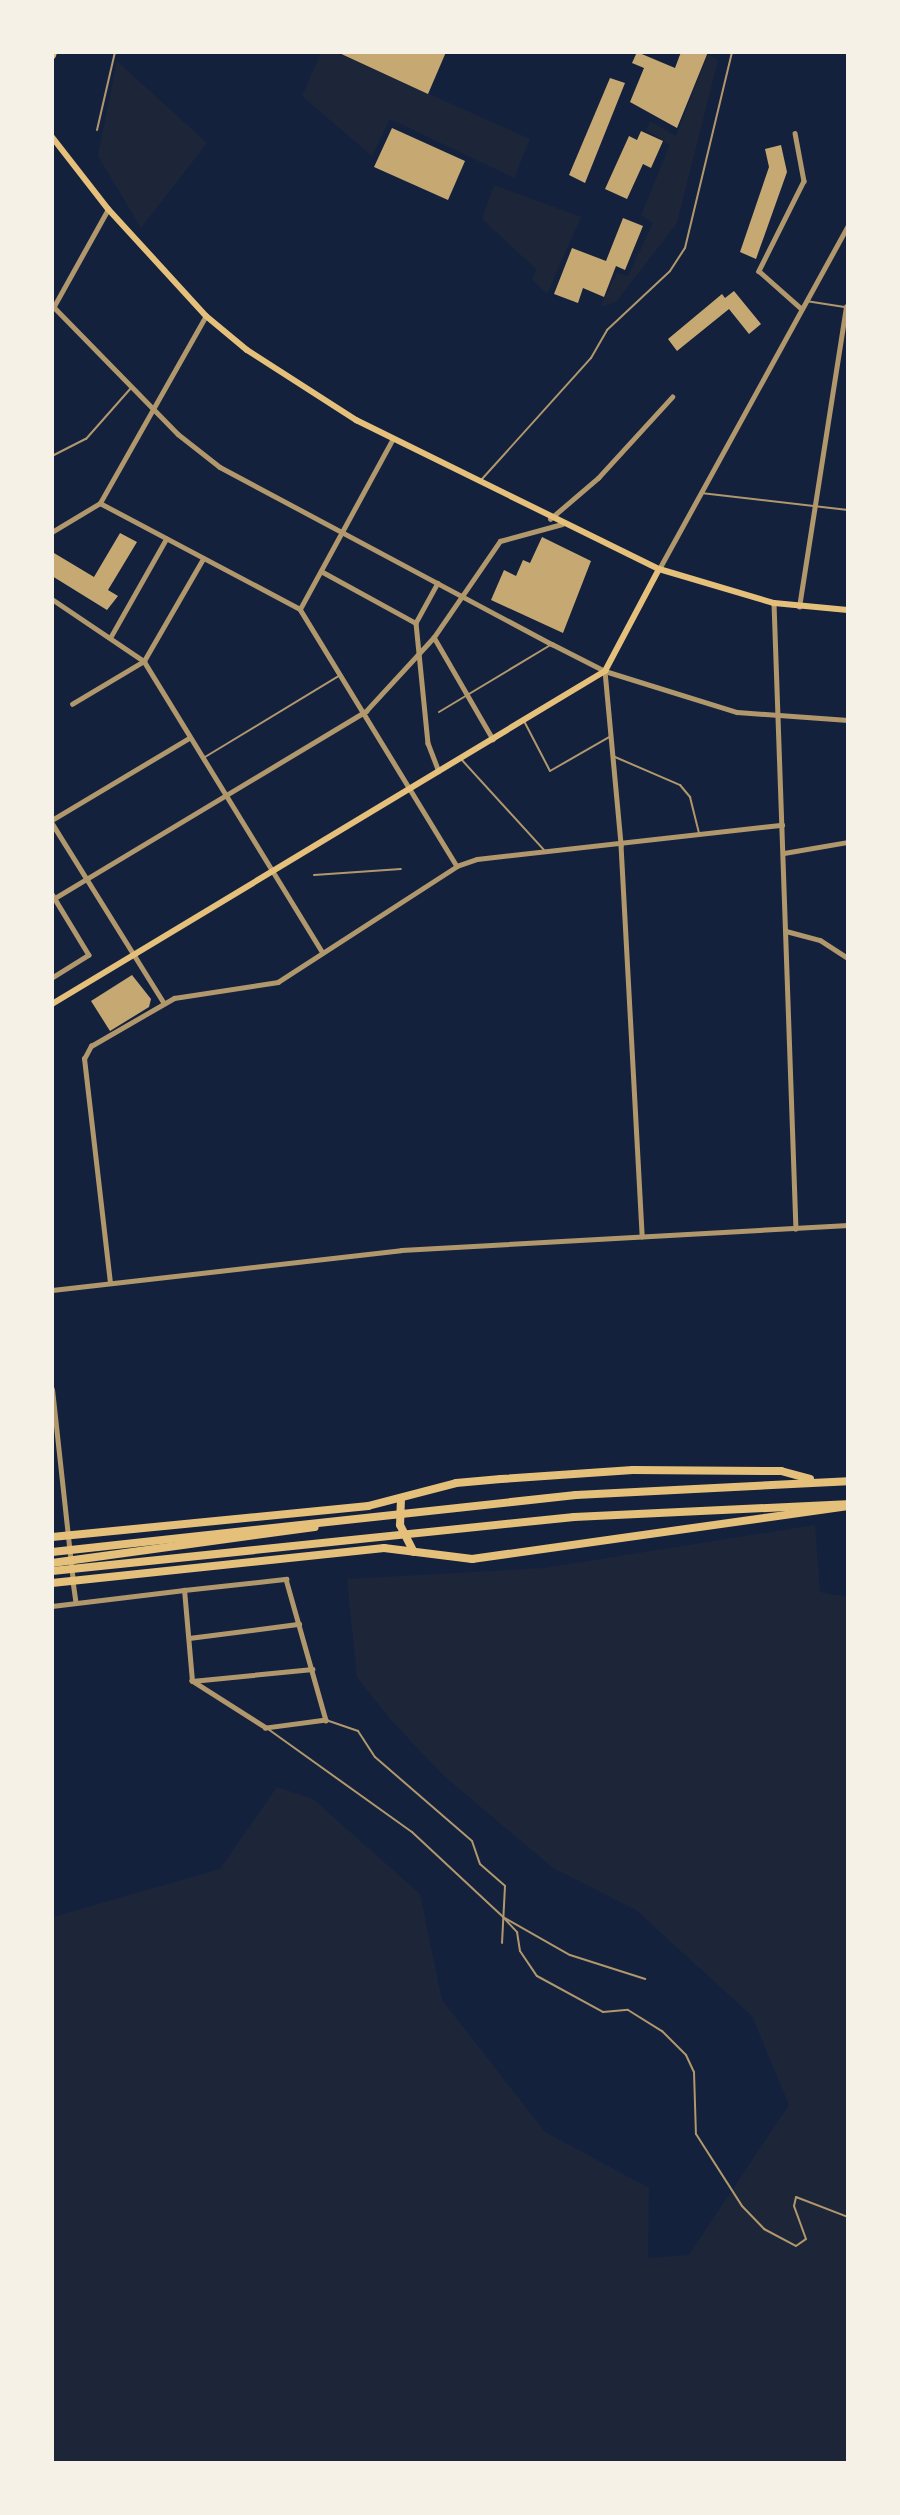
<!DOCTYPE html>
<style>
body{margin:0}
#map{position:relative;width:900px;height:2515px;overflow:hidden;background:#14213d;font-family:Mulish,sans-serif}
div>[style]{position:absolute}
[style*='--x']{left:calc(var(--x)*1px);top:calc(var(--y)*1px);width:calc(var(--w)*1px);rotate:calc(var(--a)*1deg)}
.green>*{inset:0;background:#1d2539}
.building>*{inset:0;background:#c6a872}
.service>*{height:2px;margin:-1px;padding:0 1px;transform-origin:1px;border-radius:1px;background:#b1986c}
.minor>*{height:4.5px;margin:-2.25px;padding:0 2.25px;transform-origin:2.25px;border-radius:2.25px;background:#b1986c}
.tertiary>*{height:5px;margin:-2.5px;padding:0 2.5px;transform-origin:2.5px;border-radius:2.5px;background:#b1986c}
.secondary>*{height:6px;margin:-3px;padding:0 3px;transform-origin:3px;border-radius:3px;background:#e5c07b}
.primary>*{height:7px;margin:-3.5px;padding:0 3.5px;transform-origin:3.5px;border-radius:3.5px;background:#e5c07b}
.trunk>*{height:8px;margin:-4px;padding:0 4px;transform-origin:4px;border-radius:4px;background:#e5c07b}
span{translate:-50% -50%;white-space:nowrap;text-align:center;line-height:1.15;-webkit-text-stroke:4.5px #f6f1e7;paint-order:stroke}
.frame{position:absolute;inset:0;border:54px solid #f6f1e7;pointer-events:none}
</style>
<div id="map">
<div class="green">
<div style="clip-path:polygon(321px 53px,337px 53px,530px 139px,514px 178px,390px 119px,372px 156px,302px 96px)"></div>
<div style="clip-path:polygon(708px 54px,718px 60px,677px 223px,616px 302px,600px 307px,617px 273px,628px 276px,653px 223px,641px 215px,670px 145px,646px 130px,650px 121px,676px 136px)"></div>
<div style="clip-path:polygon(117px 61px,207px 143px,141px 228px,98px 156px)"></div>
<div style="clip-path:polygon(494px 185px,581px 217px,547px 294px,532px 280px,536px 269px,482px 219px)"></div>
<div style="clip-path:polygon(815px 1525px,820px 1592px,848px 1597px,847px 2462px,53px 2462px,53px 1917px,220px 1869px,277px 1787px,313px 1799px,420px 1894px,442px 2000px,545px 2132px,649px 2188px,648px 2258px,689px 2255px,789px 2105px,752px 2016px,636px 1910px,553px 1868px,444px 1776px,391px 1720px,357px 1677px,347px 1579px,544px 1568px)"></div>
</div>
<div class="building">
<div style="clip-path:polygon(337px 52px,446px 52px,428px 94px)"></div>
<div style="clip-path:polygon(637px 52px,675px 68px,681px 52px,708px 52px,677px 128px,630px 102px,644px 68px,632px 63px)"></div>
<div style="clip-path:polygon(610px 78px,625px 83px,585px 183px,569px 175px)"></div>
<div style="clip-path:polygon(392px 128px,465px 161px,448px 200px,374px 167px)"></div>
<div style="clip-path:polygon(641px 131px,663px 141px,651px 168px,643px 164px,627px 199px,605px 189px,629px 136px,637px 140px)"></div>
<div style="clip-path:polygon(781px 145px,787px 172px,756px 259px,740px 252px,769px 167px,765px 149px)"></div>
<div style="clip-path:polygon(623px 218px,643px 226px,625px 270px,616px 266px,604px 297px,583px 288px,578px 303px,554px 294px,572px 248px,606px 261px)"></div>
<div style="clip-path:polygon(734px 291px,761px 324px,749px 334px,729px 309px,677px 351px,668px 339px,722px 294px,725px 298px)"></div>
<div style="clip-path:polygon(120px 533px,137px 542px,108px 590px,118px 596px,107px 610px,52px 576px,54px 553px,94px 577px)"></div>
<div style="clip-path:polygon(542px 537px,591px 561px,563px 633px,491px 600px,504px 570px,516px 576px,523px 560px,530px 563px)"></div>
<div style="clip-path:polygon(132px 975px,151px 999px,149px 1007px,110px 1031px,91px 1001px)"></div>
</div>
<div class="service">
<div style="--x:97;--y:130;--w:80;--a:-77"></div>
<div style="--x:806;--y:301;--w:39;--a:9"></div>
<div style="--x:52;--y:456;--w:38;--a:-27"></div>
<div style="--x:86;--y:439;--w:68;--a:-48.6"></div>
<div style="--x:482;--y:479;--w:163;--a:-48"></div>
<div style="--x:591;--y:358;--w:32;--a:-60"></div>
<div style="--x:607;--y:330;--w:86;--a:-43.1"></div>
<div style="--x:670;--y:271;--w:27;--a:-57"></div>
<div style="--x:685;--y:248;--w:202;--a:-76.5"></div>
<div style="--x:701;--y:493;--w:148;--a:6.6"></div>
<div style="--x:439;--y:712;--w:132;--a:-31"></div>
<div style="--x:524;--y:721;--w:56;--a:62.5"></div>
<div style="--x:550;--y:771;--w:70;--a:-29.8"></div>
<div style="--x:205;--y:757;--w:157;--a:-31.2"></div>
<div style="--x:615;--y:757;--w:71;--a:23.3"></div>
<div style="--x:680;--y:785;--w:16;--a:50"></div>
<div style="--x:690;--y:797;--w:38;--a:76"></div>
<div style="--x:461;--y:759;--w:123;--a:47.6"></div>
<div style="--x:314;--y:875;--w:87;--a:-3.9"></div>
<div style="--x:326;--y:1720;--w:34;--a:19"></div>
<div style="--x:358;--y:1731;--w:31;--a:57"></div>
<div style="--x:375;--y:1757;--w:128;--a:40.9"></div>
<div style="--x:472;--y:1841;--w:24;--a:71"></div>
<div style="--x:480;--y:1864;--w:33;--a:41"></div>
<div style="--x:505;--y:1886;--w:57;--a:93"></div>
<div style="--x:268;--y:1729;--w:177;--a:35.6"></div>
<div style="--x:412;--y:1832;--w:125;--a:43"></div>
<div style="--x:503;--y:1917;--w:77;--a:29.6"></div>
<div style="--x:570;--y:1955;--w:79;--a:17.7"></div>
<div style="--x:503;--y:1917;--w:21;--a:47"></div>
<div style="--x:517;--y:1932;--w:19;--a:81"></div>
<div style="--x:520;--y:1951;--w:30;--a:56"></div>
<div style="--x:537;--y:1976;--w:75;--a:28.6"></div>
<div style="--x:603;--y:2012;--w:25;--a:-5"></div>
<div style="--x:628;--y:2010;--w:40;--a:32"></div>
<div style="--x:662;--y:2031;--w:34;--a:45"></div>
<div style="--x:686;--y:2055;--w:19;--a:65"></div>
<div style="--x:694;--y:2072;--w:62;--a:88.2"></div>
<div style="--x:696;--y:2134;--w:85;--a:57.4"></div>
<div style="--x:742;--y:2206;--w:32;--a:46"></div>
<div style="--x:764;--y:2229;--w:36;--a:28"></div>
<div style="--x:796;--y:2246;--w:12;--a:-35"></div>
<div style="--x:806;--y:2239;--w:35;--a:-110"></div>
<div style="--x:794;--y:2206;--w:9;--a:-77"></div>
<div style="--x:796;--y:2197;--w:56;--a:21"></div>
</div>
<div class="minor">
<div style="--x:795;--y:133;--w:49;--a:79.4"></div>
<div style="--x:804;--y:181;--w:101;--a:116.6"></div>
<div style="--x:759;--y:271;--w:57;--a:41.5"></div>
<div style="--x:52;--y:305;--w:180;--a:45.7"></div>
<div style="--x:178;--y:434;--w:53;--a:38.2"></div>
<div style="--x:220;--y:467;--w:376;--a:28.1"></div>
<div style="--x:552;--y:644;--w:59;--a:27"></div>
<div style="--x:605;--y:671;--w:138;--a:17.3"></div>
<div style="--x:737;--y:712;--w:111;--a:4.1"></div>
<div style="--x:53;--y:308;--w:113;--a:-60.9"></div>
<div style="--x:100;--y:503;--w:226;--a:27.9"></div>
<div style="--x:300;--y:609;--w:301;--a:58.6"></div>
<div style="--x:550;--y:519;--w:63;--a:-40.5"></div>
<div style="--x:598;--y:478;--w:110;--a:-47.6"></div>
<div style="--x:52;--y:532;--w:56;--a:-31.1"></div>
<div style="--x:100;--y:503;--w:215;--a:-60.5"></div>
<div style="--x:321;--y:571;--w:108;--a:28.7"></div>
<div style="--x:438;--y:583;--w:46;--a:118.8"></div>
<div style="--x:416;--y:623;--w:121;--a:84.3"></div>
<div style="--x:428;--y:743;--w:30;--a:69"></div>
<div style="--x:52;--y:599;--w:111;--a:34"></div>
<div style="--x:144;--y:661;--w:341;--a:58.5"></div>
<div style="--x:774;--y:603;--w:626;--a:87.99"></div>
<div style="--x:799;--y:607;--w:304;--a:-81.1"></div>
<div style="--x:300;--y:609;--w:192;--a:-61.4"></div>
<div style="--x:434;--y:637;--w:118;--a:60"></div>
<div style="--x:110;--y:638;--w:114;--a:-60.5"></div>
<div style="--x:605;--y:671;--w:175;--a:84.7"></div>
<div style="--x:621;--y:845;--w:392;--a:86.9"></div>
<div style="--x:72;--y:704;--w:84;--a:-30.8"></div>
<div style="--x:144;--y:661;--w:118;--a:-60"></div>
<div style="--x:52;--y:820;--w:160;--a:-30.9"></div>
<div style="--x:52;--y:823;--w:212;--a:58.1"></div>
<div style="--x:784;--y:853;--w:65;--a:-9.8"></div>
<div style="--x:52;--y:894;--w:71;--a:58.8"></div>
<div style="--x:89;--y:955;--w:44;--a:148.1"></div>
<div style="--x:55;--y:898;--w:363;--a:-31"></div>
<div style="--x:366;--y:711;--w:100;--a:-47.4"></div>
<div style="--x:434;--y:637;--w:116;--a:-55.5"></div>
<div style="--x:500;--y:541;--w:64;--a:-15.3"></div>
<div style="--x:786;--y:931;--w:35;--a:15"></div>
<div style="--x:820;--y:940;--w:33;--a:33"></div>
<div style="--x:110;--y:1283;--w:226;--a:-96.6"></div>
<div style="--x:84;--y:1059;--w:15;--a:-62"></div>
<div style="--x:91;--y:1046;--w:96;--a:-30"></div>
<div style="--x:174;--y:998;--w:105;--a:-8.7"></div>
<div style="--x:278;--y:982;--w:213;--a:-32.9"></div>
<div style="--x:457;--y:866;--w:21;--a:-19"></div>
<div style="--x:477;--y:859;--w:307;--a:-6.4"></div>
<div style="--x:73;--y:1581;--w:22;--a:82"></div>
<div style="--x:52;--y:1606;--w:133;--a:-6.9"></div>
<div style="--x:184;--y:1590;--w:103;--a:-6.2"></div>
<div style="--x:286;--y:1579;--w:147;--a:74.2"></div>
<div style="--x:326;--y:1720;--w:61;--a:172.4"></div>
<div style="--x:266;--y:1728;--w:88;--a:-147.6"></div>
<div style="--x:192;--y:1681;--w:91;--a:-95"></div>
<div style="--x:189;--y:1638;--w:111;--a:-7.3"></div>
<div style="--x:192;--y:1681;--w:121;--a:-5.7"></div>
</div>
<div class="tertiary">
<div style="--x:659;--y:569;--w:393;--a:-61.2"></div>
<div style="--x:52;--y:1290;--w:351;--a:-6.5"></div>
<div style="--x:401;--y:1250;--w:448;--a:-3.2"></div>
<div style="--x:52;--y:1389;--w:193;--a:83.8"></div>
</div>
<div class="secondary">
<div style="--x:52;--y:137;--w:91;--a:52.1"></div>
<div style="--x:108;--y:209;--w:145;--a:47.5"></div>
<div style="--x:206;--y:316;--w:53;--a:39.7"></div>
<div style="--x:247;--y:350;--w:130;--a:32.7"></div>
<div style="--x:356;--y:420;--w:338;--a:26.2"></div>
<div style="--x:659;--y:569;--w:120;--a:16.5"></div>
<div style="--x:774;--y:603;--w:74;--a:5.4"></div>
<div style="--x:52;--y:1004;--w:646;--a:-31.06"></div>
<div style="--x:605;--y:671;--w:115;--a:-62.1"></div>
</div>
<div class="primary">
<div style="--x:52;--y:55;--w:3;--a:-72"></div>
</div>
<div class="trunk">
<div style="--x:401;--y:1498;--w:27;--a:92"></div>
<div style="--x:400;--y:1525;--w:30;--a:63"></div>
<div style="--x:52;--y:1537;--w:318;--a:-5.6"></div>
<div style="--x:368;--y:1506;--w:91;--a:-14.6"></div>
<div style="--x:456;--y:1483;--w:45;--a:-5.1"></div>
<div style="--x:501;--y:1479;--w:132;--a:-3.9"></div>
<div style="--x:633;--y:1470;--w:148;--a:0.4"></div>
<div style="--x:781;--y:1471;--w:30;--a:15"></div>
<div style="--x:52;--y:1552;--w:527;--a:-6.21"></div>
<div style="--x:576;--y:1495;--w:272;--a:-2.9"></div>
<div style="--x:52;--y:1563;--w:265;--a:-7.8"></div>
<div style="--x:52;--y:1571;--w:525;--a:-5.91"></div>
<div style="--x:574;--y:1517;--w:272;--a:-2.7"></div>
<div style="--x:52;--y:1583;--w:334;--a:-6"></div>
<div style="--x:384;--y:1548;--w:89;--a:7.1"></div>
<div style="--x:472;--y:1559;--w:380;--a:-8"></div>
</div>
<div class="frame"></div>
</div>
